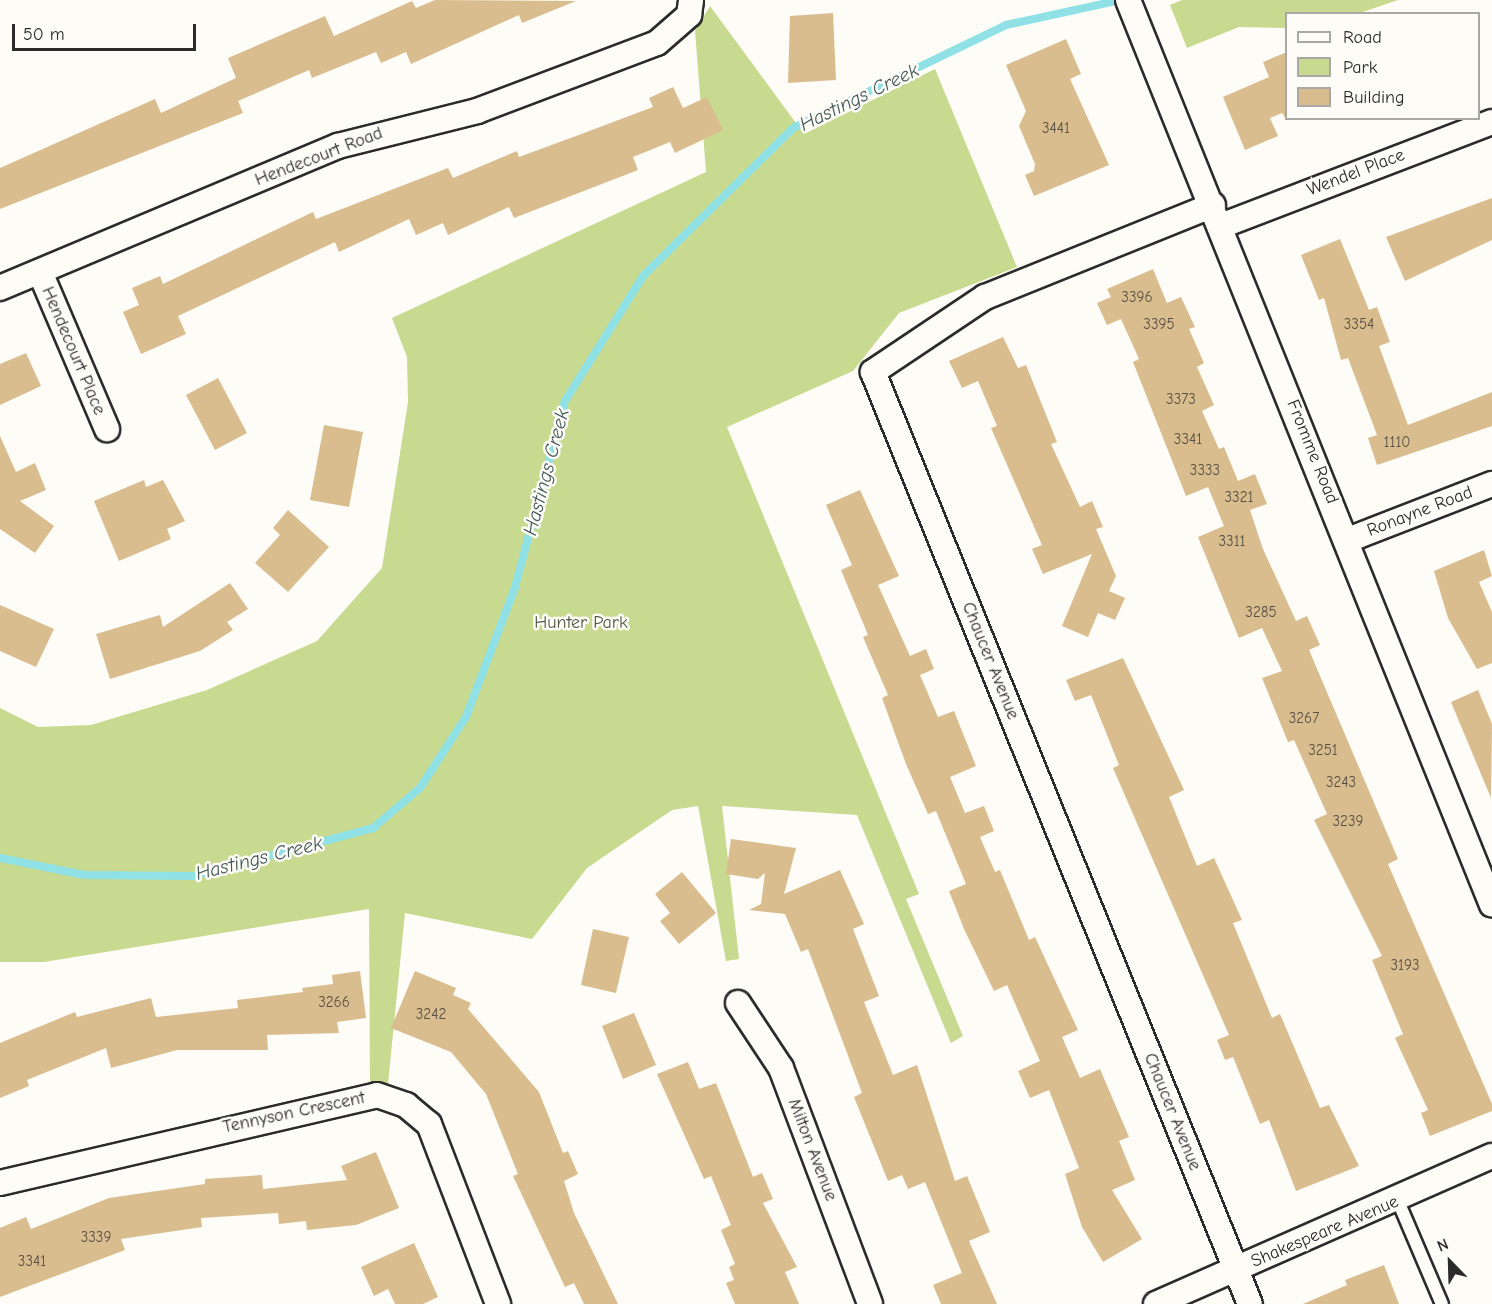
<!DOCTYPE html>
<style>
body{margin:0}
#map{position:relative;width:1492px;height:1304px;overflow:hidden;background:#fdfcf7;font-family:"Comic Neue",sans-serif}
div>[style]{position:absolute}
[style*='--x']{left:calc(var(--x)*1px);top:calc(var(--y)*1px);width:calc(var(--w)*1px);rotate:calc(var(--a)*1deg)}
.green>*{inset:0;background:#c8da8f}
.stream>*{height:8px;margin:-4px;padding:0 4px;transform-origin:4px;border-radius:4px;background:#8fe1e6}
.building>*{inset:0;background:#dabd8e}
.roads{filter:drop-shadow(2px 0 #2b2b2b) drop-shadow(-2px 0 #2b2b2b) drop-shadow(0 2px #2b2b2b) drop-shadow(0 -2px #2b2b2b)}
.lane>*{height:12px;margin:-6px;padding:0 6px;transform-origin:6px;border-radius:6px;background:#fdfcf7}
.street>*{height:24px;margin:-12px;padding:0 12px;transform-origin:12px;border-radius:12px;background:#fdfcf7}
span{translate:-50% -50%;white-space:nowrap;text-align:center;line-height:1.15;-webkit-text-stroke:5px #fdfcf7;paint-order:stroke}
.number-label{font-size:15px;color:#575044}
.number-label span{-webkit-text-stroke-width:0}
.street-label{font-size:18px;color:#2b2b2b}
.park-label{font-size:18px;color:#525744}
.water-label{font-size:20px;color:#44585a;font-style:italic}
.legend{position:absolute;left:1285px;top:12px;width:195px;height:108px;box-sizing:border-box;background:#fdfcf7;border:2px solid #a9a8a5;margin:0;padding:8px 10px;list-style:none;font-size:18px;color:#2b2b2b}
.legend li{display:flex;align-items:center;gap:12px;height:30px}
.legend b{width:30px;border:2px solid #a9a8a5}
.north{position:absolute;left:1420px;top:1232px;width:60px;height:60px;-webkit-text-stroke:4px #fdfcf7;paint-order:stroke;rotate:337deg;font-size:16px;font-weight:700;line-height:24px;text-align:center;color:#2b2b2b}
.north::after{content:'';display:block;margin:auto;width:21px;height:27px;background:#2b2b2b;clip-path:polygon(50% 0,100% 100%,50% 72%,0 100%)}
.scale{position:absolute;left:12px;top:24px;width:184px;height:27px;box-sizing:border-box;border:3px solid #2b2b2b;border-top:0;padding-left:8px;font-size:18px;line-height:21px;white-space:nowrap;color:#2b2b2b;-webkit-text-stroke:4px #fdfcf7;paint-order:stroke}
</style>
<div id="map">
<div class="green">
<div style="clip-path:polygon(1182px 0,1398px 0,1360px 13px,1286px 14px,1286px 28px,1239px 27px,1187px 48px,1170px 5px)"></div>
<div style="clip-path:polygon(710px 6px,804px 134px,935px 69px,1017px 267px,899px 313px,853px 371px,727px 427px,919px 894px,906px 899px,963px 1036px,951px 1043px,857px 815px,722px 806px,739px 959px,726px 961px,698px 806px,672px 810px,587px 868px,532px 939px,405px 913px,388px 1084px,370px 1086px,369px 909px,44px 962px,0 962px,0 708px,38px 727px,91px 725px,207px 690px,317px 641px,382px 568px,408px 402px,407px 357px,392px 318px,706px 172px,695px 31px)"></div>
</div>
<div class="stream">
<div style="--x:0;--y:858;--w:86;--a:11.4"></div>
<div style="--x:84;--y:875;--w:109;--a:0.5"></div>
<div style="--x:193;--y:876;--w:186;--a:-14.9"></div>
<div style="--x:373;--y:828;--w:62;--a:-40.4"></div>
<div style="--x:420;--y:788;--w:85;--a:-57.1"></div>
<div style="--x:466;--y:717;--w:139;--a:-69.3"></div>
<div style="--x:515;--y:587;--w:193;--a:-75"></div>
<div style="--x:565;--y:401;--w:147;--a:-58"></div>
<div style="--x:643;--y:276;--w:211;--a:-44.6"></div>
<div style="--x:793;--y:128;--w:237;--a:-25.8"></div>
<div style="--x:1006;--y:25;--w:118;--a:-12.3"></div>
</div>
<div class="building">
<div style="clip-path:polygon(435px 0,576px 1px,522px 23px,519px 15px,411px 64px,406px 52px,381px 63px,376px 52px,312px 78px,309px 70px,238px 101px,243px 113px,0 209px,0 168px,155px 99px,161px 113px,236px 78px,228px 58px,325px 16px,334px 36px,412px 1px,416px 8px)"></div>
<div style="clip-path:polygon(833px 13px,836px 80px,788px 83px,790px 16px)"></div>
<div style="clip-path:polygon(1066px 39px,1081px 74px,1070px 79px,1109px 165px,1034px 196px,1025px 175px,1034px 171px,1035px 164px,1019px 126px,1026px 111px,1006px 65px)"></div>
<div style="clip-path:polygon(1287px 52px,1287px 120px,1282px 113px,1270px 118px,1278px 136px,1245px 150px,1223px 97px,1269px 77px,1263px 62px)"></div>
<div style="clip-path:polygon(673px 87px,683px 108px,707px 97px,723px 130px,675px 153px,670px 142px,633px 157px,638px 170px,514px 218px,509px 207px,448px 235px,443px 223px,416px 235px,409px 219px,339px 252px,335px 242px,178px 316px,186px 334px,141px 354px,123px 312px,139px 305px,132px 288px,160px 276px,163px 284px,313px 212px,316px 219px,448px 168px,453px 178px,517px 151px,519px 157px,584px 133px,653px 107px,649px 98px)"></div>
<div style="clip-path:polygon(1492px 198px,1492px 240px,1405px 281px,1386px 237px)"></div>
<div style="clip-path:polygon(1340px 239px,1369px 310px,1377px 307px,1390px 342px,1379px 346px,1408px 425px,1492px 392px,1492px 426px,1377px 465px,1368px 438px,1377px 435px,1348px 358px,1341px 360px,1324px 298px,1319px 300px,1301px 255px)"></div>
<div style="clip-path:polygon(1153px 269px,1167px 303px,1181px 297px,1195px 327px,1189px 329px,1204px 363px,1197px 367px,1214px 405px,1202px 411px,1219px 449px,1224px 447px,1238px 481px,1255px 474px,1267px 504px,1250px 510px,1263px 549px,1296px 621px,1307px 616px,1320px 645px,1309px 650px,1398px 859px,1388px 864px,1492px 1104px,1492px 1111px,1430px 1136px,1421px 1113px,1428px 1110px,1395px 1038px,1403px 1034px,1372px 960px,1382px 956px,1314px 820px,1327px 814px,1294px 740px,1288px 742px,1262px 678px,1282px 671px,1262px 628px,1239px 638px,1198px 537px,1224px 526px,1208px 487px,1186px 496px,1133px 362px,1139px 359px,1121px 319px,1107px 325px,1097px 303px,1111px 297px,1107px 289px)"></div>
<div style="clip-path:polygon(1003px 337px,1018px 368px,1026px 365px,1057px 442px,1051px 444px,1080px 507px,1092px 501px,1103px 527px,1096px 529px,1116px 576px,1109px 591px,1125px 598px,1115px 620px,1098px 613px,1088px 637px,1062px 626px,1092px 554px,1043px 574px,1032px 549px,1042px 545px,991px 428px,997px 426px,978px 381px,962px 388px,949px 361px)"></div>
<div style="clip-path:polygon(26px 353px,41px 386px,0 405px,0 364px)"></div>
<div style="clip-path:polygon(218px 378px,247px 433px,215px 450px,186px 395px)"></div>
<div style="clip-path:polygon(324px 425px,363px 432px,349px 507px,310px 500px)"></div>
<div style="clip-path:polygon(0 436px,16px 472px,35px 463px,46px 490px,20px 501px,54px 526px,35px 553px,0 529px)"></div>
<div style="clip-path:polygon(144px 480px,146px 487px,163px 480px,185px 521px,167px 529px,171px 539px,119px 561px,94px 501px)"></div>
<div style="clip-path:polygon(860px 490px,899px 576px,878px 585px,910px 656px,926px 649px,934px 669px,920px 675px,938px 717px,954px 711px,976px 766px,950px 777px,965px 813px,984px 806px,994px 831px,980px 837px,995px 872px,1000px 870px,1029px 940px,1035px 937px,1078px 1030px,1062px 1037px,1080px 1078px,1100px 1069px,1129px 1137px,1119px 1141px,1135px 1180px,1112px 1190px,1142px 1239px,1103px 1262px,1082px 1227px,1065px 1174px,1079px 1168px,1049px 1090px,1030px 1098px,1018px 1071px,1040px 1061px,1007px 985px,994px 991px,964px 929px,949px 891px,966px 884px,936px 811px,928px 814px,906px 764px,882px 698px,888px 695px,863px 637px,868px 635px,841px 570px,852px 565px,826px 505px)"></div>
<div style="clip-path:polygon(288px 510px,329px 547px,288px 592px,255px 563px,280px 535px,273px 528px)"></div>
<div style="clip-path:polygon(1484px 550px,1492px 576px,1479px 582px,1492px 612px,1492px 663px,1477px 669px,1448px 618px,1434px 571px)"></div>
<div style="clip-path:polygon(230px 583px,248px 609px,227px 622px,233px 630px,200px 651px,110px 679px,96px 634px,160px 615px,163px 627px)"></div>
<div style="clip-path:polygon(0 605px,54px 629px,36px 667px,0 651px)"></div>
<div style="clip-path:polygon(1123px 658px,1184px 790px,1169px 797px,1197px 866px,1214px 858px,1242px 920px,1233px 923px,1272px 1018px,1280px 1014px,1320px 1108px,1329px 1105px,1359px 1166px,1296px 1191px,1269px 1120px,1260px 1124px,1233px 1057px,1225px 1060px,1217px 1040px,1229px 1035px,1113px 768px,1119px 765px,1091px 695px,1075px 701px,1066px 680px)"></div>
<div style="clip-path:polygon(1478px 690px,1492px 724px,1491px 798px,1451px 702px)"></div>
<div style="clip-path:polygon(731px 839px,796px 848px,784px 894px,840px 870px,864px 924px,853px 929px,879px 996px,864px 1002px,893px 1075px,917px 1065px,955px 1181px,967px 1176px,990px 1232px,969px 1241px,997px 1304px,941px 1304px,933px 1285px,962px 1273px,925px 1182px,908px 1189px,902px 1175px,888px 1181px,854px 1097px,862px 1093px,808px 949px,801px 952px,785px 914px,749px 910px,761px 904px,765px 873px,758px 879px,726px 874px)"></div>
<div style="clip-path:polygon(682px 872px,716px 913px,679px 944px,660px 921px,670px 913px,655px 894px)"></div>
<div style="clip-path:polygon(593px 929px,629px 937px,616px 993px,581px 985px)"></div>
<div style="clip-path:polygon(360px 971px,366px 1018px,337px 1022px,339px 1033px,267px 1035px,268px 1050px,177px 1050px,111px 1068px,106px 1048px,27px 1080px,29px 1086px,0 1098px,0 1043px,75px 1012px,77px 1017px,151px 998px,156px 1017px,238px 1008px,237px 1000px,303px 992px,302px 988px,333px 984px,332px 975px)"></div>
<div style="clip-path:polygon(415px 971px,456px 988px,453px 995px,471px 1003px,468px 1009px,539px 1092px,563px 1153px,568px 1151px,578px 1174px,564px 1181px,574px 1213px,618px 1304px,584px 1304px,574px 1283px,565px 1287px,513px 1176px,518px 1174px,486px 1094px,451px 1052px,391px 1028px)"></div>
<div style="clip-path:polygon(634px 1013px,656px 1065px,623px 1079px,602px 1026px)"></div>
<div style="clip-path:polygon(688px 1062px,699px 1089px,716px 1083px,753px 1177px,762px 1173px,773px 1199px,763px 1203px,797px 1267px,785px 1272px,799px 1304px,735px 1304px,726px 1283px,734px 1280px,729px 1267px,735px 1264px,721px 1230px,731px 1225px,711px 1176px,704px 1179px,657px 1074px)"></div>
<div style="clip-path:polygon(376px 1152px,399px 1208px,356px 1225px,307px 1230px,306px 1221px,279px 1224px,278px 1213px,201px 1218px,202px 1227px,121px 1239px,125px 1250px,0 1297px,0 1228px,26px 1217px,31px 1229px,109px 1198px,205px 1184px,205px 1179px,262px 1175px,263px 1189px,347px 1180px,341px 1166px)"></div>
<div style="clip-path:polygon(414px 1243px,438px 1297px,423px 1304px,395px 1304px,388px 1289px,374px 1296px,361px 1267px)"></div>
<div style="clip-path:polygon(1384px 1265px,1399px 1304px,1303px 1304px,1347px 1285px,1345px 1280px)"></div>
</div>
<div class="roads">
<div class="lane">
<div style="--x:1398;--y:1201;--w:112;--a:66.9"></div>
</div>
<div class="street">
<div style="--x:1128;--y:0;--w:975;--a:68.09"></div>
<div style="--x:1213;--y:205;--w:246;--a:158"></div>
<div style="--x:985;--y:297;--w:135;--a:146.2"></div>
<div style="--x:873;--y:372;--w:1005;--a:67.98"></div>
<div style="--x:1221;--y:226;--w:290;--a:-21"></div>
<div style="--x:40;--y:272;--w:171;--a:66.9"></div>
<div style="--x:0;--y:288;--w:367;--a:-22.8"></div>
<div style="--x:338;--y:146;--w:143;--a:-14.1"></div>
<div style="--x:477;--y:111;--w:192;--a:-20.7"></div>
<div style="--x:657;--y:43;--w:43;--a:-41.2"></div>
<div style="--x:689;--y:15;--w:15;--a:-82"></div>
<div style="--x:1348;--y:540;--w:155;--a:-21.3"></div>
<div style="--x:738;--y:1003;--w:78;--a:56.5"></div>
<div style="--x:781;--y:1068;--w:252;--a:69.3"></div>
<div style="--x:0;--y:1183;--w:387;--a:-13.1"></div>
<div style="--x:377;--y:1095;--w:31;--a:19"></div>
<div style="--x:406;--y:1105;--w:30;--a:40"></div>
<div style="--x:429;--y:1124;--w:193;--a:69"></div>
<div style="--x:1156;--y:1304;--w:367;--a:-23.8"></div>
</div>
</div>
<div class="number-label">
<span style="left:1056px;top:129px">3441</span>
<span style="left:1137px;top:298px">3396</span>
<span style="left:1159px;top:325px">3395</span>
<span style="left:1359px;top:325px">3354</span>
<span style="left:1181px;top:400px">3373</span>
<span style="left:1188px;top:440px">3341</span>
<span style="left:1397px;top:443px">1110</span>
<span style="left:1205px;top:471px">3333</span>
<span style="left:1239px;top:498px">3321</span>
<span style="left:1232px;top:542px">3311</span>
<span style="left:1261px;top:613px">3285</span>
<span style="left:1304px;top:719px">3267</span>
<span style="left:1323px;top:751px">3251</span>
<span style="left:1341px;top:783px">3243</span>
<span style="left:1348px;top:822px">3239</span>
<span style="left:1405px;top:966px">3193</span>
<span style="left:334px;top:1003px">3266</span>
<span style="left:431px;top:1015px">3242</span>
<span style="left:96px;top:1238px">3339</span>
<span style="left:32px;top:1262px">3341</span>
</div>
<div class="street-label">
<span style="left:319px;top:157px;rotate:-21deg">Hendecourt Road</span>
<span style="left:1356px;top:173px;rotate:-21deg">Wendel Place</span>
<span style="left:73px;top:351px;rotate:67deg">Hendecourt Place</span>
<span style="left:1312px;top:452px;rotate:68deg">Fromme Road</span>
<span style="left:1420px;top:512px;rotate:-21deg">Ronayne Road</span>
<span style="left:990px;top:661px;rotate:68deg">Chaucer Avenue</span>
<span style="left:1172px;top:1112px;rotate:68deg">Chaucer Avenue</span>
<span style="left:294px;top:1113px;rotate:-12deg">Tennyson Crescent</span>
<span style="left:812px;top:1150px;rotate:69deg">Milton Avenue</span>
<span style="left:1325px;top:1232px;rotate:-23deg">Shakespeare Avenue</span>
</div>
<div class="park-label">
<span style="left:581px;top:623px">Hunter Park</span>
</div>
<div class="water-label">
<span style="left:859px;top:97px;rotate:-26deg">Hastings Creek</span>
<span style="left:546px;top:472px;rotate:-75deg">Hastings Creek</span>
<span style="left:259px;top:858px;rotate:-14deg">Hastings Creek</span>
</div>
<ul class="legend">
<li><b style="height:8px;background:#fdfcf7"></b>Road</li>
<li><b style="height:16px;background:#c8da8f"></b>Park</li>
<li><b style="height:16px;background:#dabd8e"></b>Building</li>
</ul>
<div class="north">N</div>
<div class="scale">50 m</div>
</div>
